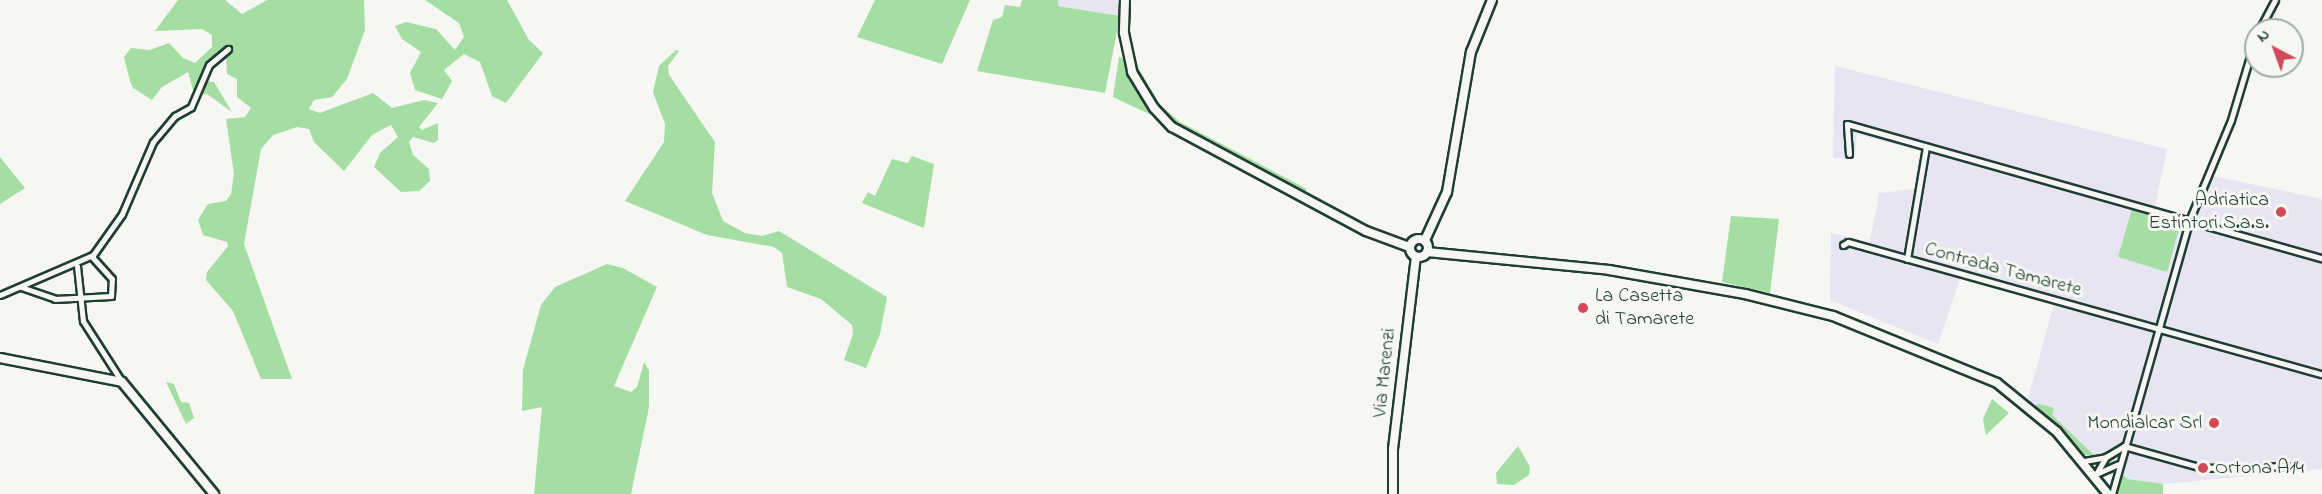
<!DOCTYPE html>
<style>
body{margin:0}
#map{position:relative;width:2322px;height:494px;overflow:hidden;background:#f6f6f2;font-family:"Indie Flower",sans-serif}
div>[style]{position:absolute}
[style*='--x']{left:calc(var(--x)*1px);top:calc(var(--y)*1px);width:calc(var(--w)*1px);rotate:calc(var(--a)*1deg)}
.built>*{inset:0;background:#e7e5f2}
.green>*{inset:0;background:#a4dea3}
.roads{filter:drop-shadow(2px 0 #1f3d34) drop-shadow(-2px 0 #1f3d34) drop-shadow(0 2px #1f3d34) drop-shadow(0 -2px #1f3d34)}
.street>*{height:5px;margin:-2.5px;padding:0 2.5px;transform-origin:2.5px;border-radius:2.5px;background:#f6f6f2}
.secondary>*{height:8px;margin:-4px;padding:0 4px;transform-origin:4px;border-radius:4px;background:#f6f6f2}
.secondary>.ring{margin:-4px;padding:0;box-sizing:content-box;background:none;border:8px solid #f6f6f2;border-radius:50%}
.dots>*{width:16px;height:16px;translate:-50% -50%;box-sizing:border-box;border:3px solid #f6f6f2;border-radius:50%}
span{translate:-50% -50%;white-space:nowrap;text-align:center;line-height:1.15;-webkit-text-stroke:6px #f6f6f2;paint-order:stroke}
.poi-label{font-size:20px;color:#1f3d34}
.right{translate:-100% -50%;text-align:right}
.left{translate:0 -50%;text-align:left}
.street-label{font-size:20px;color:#1f3d34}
.north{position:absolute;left:2244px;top:18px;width:60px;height:60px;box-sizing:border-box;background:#f6f6f2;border:2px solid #a0aca6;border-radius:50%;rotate:319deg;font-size:16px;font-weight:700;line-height:24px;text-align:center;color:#1f3d34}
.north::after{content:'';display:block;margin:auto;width:21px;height:27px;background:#d1495b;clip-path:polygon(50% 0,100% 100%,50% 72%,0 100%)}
</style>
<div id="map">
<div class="built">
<div style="clip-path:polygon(1058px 0,1121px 0,1120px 16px,1057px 6px)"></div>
<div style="clip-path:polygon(1835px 66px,2167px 149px,2155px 206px,2195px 217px,2213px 176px,2322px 199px,2322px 469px,2163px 484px,2128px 479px,2120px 473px,2127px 453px,2121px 444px,2095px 456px,2085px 455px,2028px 398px,2054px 304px,1960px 279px,1938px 344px,1830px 300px,1831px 233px,1870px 242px,1879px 193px,1914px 189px,1920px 151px,1857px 134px,1855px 158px,1833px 158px)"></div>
</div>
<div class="green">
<div style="clip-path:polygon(178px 0,225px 0,242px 14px,267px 0,364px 0,365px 30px,347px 79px,332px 97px,314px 100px,309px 109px,320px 113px,373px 93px,392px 108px,424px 100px,438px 103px,419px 127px,422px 130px,438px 123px,438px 140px,434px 143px,413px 137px,409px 142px,413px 155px,429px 169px,430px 181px,419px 191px,401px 192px,374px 167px,380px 153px,398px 137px,391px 125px,372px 135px,344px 171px,314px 142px,309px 129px,297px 127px,273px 135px,261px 149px,244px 244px,292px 379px,261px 379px,233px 311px,206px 280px,207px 272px,228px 246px,227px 242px,203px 235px,198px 220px,208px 204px,226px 201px,231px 194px,234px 174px,226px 119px,245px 117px,251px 108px,237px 97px,237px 79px,227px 74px,226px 55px,213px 63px,204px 81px,214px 82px,232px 112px,207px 94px,194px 94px,188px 72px,162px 87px,152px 100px,133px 88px,130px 81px,124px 57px,131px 48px,150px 50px,169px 43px,183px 58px,195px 63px,212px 47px,212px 35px,202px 29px,155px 31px)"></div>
<div style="clip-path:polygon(425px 0,507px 0,529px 40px,543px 53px,506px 103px,492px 96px,480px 62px,464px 54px,444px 70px,452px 81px,442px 99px,415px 90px,410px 73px,421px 52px,402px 39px,395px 26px,406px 22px,436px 29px,455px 50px,464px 37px,459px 23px)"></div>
<div style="clip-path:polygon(875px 0,970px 0,942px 64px,857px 37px)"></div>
<div style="clip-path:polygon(1022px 0,1058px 0,1058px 6px,1120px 16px,1105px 93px,977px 71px,993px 20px,1002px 17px,1005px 5px,1020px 7px)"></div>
<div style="clip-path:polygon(1128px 27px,1138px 67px,1159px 104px,1180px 122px,1307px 189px,1304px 193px,1170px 119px,1153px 101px,1135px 68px)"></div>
<div style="clip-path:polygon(676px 50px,679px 51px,668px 66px,669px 75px,715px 142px,712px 193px,723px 221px,745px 233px,762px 236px,779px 231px,887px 297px,880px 334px,866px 368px,844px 360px,853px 334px,852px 325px,821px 299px,787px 287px,782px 253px,774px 247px,707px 235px,625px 201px,664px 142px,665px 124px,653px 92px,659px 66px)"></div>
<div style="clip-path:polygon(1119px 57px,1122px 58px,1149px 114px,1113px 97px)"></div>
<div style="clip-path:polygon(912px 156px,934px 164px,924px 228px,862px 203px,868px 192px,875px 196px,892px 159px,908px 163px)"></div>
<div style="clip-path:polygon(0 157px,25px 188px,0 204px)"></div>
<div style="clip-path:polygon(2132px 209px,2181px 222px,2167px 272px,2118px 257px)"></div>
<div style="clip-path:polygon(1731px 216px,1779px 219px,1770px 293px,1722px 282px)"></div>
<div style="clip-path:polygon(607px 264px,623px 268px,657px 287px,614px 386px,631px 392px,637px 387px,644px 362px,649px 370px,649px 407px,631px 494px,534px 494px,542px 407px,522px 411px,523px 370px,541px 305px,555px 287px)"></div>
<div style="clip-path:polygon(166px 382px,174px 384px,181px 402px,189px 403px,194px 418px,186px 424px)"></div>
<div style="clip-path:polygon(1992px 399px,2009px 413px,1986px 435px,1983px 419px)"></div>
<div style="clip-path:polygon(2040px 404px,2054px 408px,2052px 415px,2095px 456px,2085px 455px,2035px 405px)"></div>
<div style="clip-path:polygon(1518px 446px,1530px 467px,1529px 475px,1514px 485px,1497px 484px,1496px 473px)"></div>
<div style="clip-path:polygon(2120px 473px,2128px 479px,2163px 484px,2163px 494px,2117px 494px)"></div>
</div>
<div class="roads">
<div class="street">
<div style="--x:2259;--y:30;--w:34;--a:-62"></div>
<div style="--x:1849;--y:154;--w:30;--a:-94"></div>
<div style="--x:1847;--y:124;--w:494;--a:15.8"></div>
<div style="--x:1843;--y:245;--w:6;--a:-31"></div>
<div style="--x:1848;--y:242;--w:492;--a:15.6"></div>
<div style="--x:1907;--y:259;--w:114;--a:-80.4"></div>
<div style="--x:77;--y:266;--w:55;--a:83.8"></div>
<div style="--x:83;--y:321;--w:72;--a:57.4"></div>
<div style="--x:21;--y:287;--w:36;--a:19"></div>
<div style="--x:55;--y:299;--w:56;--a:-3.1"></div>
<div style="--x:111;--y:296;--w:17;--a:-87"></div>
<div style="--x:112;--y:279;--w:31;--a:-132"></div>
<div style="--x:0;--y:295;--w:101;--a:-23.3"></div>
<div style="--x:93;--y:255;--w:50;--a:-54.7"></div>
<div style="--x:122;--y:214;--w:78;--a:-66.7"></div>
<div style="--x:153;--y:142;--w:34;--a:-50"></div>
<div style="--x:175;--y:116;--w:18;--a:-29"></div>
<div style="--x:191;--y:107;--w:46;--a:-66.8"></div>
<div style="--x:209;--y:65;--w:25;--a:-40"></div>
<div style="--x:2084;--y:461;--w:22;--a:-10"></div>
<div style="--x:2106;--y:457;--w:21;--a:-31"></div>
<div style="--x:2124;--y:446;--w:82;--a:15.6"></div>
<div style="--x:2203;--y:468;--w:86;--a:-1.3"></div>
<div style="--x:2096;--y:474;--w:24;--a:-24"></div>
<div style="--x:2096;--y:474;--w:20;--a:-60"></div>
<div style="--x:2112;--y:494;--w:284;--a:-74.2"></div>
<div style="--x:2189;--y:221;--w:109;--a:-67.4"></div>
<div style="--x:2231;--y:120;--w:88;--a:-73.4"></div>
</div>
<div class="secondary">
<div style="--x:1125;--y:0;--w:33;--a:92"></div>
<div style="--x:1124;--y:33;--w:40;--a:78"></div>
<div style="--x:1132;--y:72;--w:42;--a:58.6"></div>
<div style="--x:1154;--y:108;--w:26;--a:47"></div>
<div style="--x:1172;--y:127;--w:220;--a:28.2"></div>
<div style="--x:1366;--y:231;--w:46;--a:20.4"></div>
<div class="ring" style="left:1410px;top:239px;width:10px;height:10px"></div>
<div style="--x:1425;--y:240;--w:53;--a:-65.4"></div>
<div style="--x:1447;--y:192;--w:142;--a:-80.3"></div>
<div style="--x:1471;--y:52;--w:56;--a:-68"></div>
<div style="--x:1427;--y:252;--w:183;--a:5.6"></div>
<div style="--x:1609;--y:270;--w:138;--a:10"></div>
<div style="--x:1745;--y:294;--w:91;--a:14"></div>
<div style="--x:1833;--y:316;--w:177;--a:22.2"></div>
<div style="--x:1997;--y:383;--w:77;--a:39.2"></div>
<div style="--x:2057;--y:432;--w:80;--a:50.6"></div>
<div style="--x:0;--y:358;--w:124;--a:11.1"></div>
<div style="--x:122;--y:382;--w:145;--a:50.6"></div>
<div style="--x:1393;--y:494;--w:45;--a:-90"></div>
<div style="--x:1393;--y:449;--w:193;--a:-83.2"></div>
</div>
</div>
<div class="dots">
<div style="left:2281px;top:212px;background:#d1495b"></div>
<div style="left:1583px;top:308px;background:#d1495b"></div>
<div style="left:2214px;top:423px;background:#d1495b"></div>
<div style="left:2203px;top:468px;background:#d1495b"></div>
</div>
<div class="poi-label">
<span class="right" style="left:2269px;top:212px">Adriatica<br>Estintori S.a.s.</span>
<span class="left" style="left:1595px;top:308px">La Casetta<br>di Tamarete</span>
<span class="right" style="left:2202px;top:423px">Mondialcar Srl</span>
<span class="left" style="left:2215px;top:468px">Ortona A14</span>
</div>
<div class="street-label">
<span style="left:2003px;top:270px;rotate:15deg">Contrada Tamarete</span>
<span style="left:1385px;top:373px;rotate:-84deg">Via Marenzi</span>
</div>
<div class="north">N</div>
</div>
